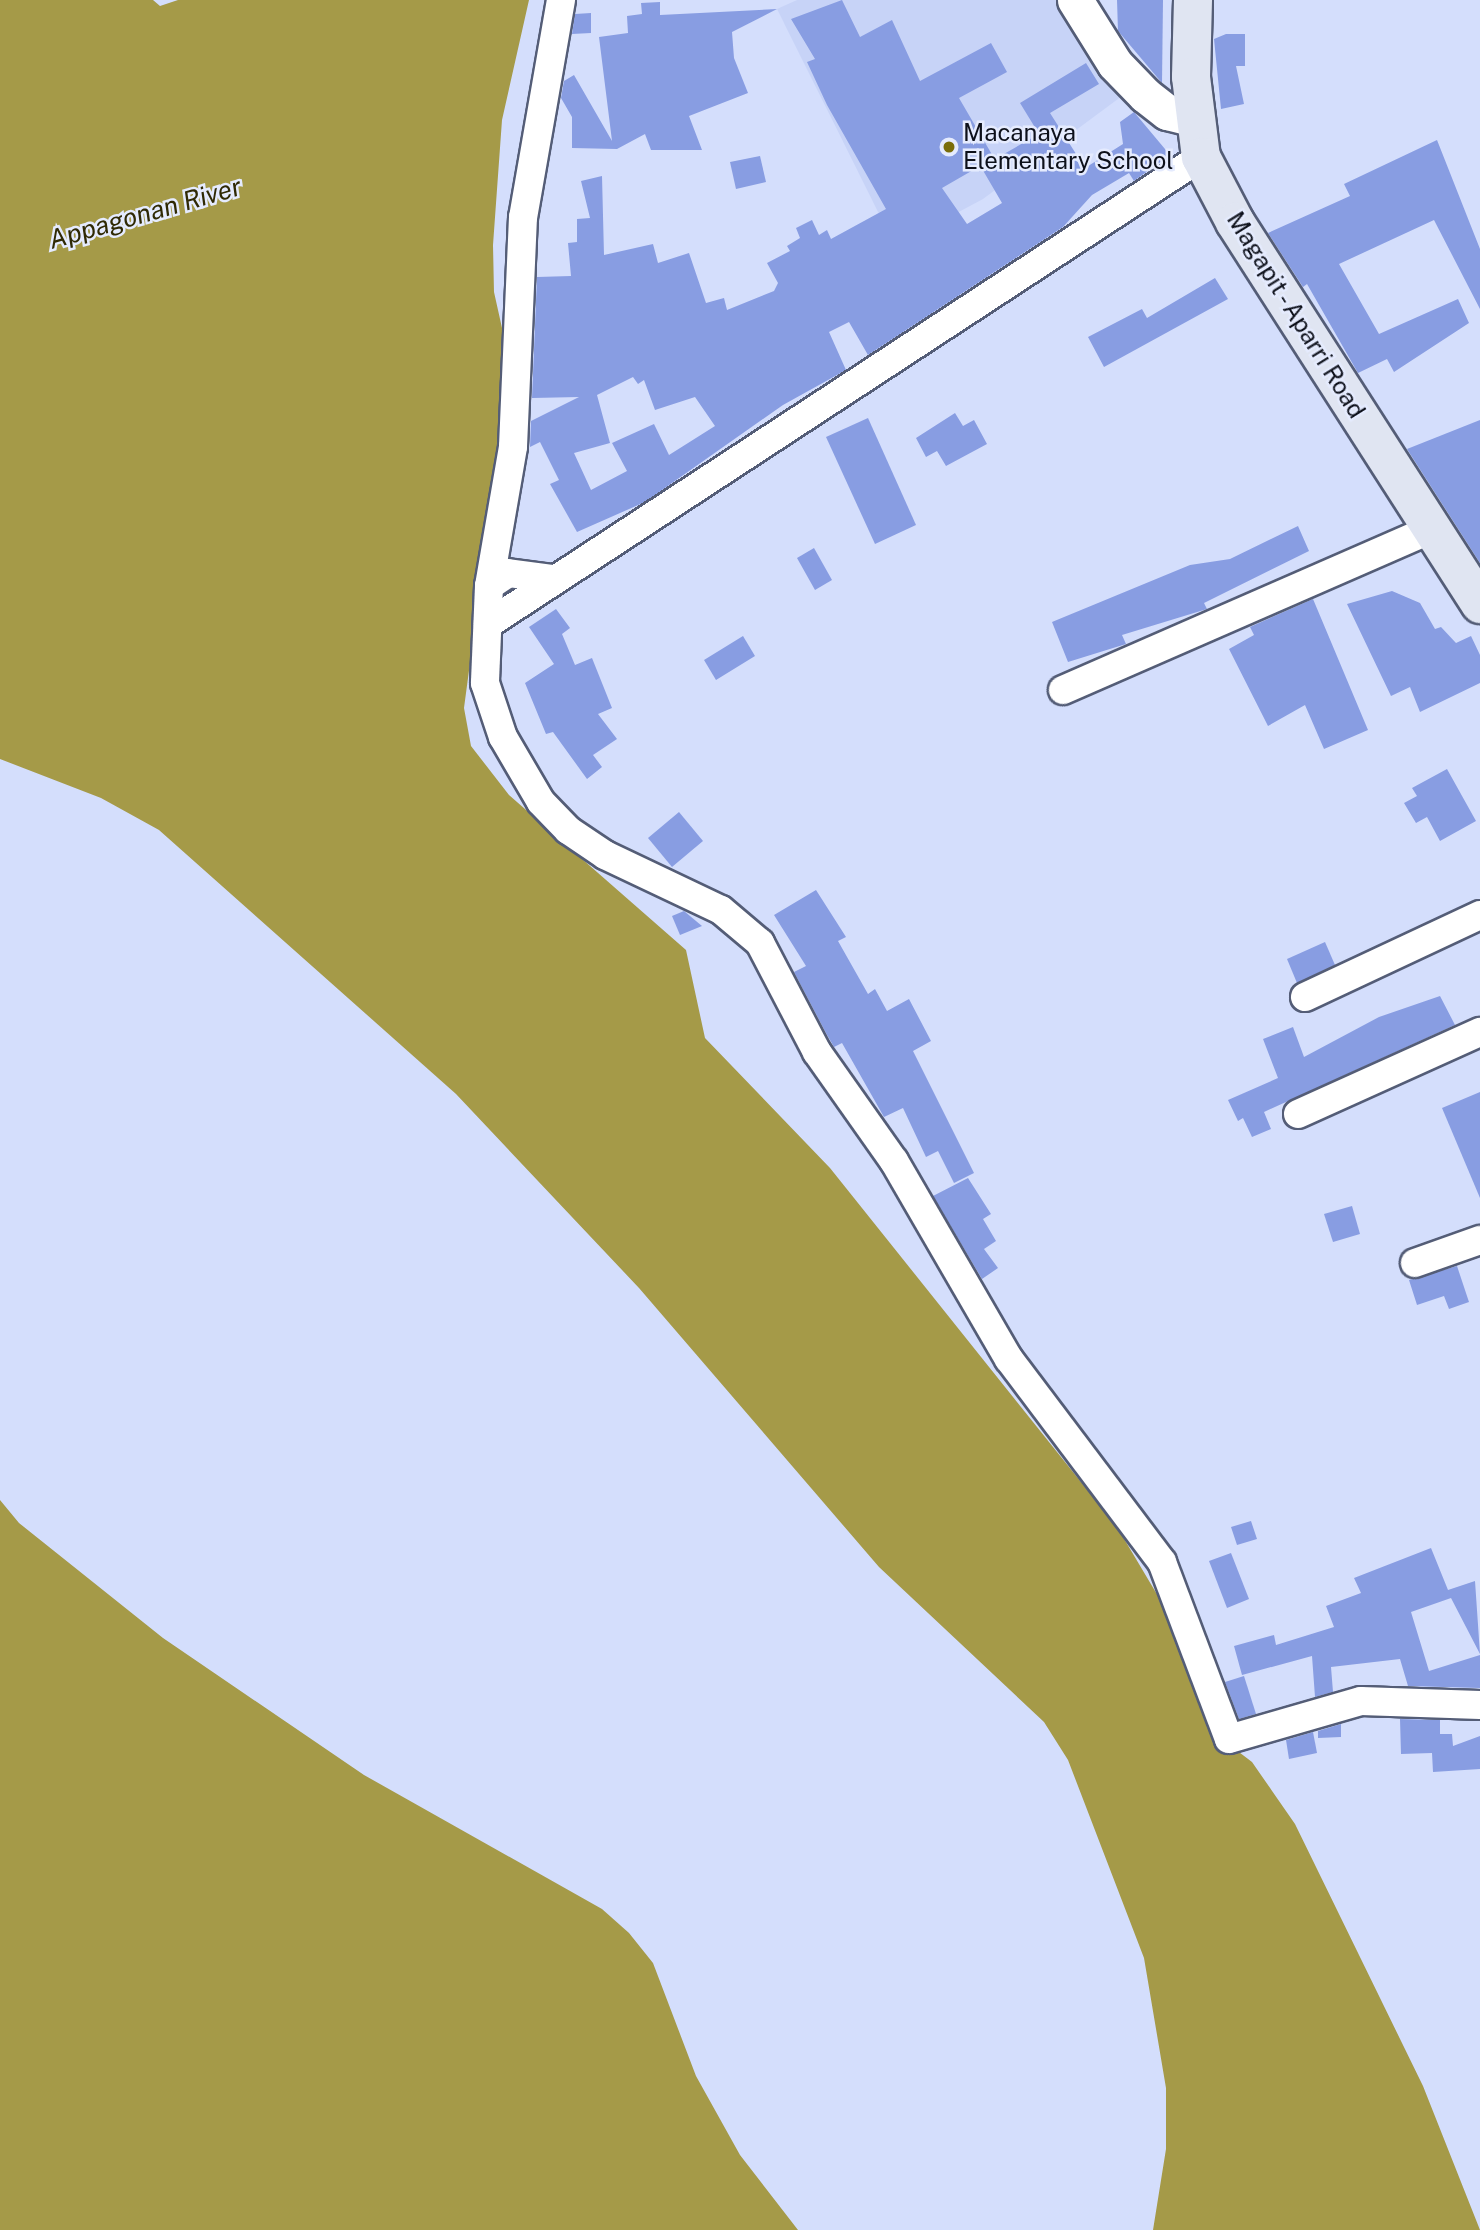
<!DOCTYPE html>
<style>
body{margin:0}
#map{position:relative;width:1480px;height:2230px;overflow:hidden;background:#d4defc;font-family:"Public Sans",sans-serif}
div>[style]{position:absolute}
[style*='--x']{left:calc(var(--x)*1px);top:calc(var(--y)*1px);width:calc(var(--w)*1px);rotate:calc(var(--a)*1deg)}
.built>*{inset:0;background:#c7d3f7}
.water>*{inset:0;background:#a59a48}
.building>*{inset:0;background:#889de2}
.roads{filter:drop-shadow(2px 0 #545d77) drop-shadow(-2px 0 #545d77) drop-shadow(0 2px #545d77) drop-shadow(0 -2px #545d77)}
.minor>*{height:28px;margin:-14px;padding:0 14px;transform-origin:14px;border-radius:14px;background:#fff}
.tertiary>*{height:35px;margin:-17.5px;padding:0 17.5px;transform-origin:17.5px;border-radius:17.5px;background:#fff}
.primary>*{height:38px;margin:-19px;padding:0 19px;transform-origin:19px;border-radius:19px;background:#e0e5f2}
.dots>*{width:19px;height:19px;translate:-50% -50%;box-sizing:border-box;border:4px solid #e5ebfe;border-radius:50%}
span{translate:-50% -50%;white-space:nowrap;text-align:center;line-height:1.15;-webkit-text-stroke:5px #e5ebfe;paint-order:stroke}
.poi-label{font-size:24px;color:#0d101a}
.left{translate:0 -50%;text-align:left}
.street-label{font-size:24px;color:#0d101a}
.water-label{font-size:26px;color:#2f2904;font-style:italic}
</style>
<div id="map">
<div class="built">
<div style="clip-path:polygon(797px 0,1062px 0,1122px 96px,983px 199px,895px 246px,777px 9px)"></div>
</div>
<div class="water">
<div style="clip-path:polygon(0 0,153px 0,160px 6px,178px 0,529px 0,502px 120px,493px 245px,494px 292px,510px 364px,464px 708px,471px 746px,509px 795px,686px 950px,705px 1038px,830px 1168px,1117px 1527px,1177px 1628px,1227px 1743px,1252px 1762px,1295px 1824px,1423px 2086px,1480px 2230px,1153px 2230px,1166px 2149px,1166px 2088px,1144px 1958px,1068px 1760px,1044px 1722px,879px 1567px,639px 1288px,456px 1094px,159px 830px,101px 798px,0 759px)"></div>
<div style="clip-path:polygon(0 1500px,19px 1523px,163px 1638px,364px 1775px,602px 1909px,629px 1933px,653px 1963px,696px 2076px,740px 2155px,798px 2230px,0 2230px)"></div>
</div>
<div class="building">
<div style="clip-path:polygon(evenodd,842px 0,860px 37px,892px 20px,920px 81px,991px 43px,1007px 72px,959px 98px,994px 158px,942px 188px,967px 224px,1002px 203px,981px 167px,1039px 134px,1020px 103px,1086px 63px,1099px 84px,1050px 113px,1085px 168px,1123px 144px,1120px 122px,1134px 112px,1170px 155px,1134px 181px,1129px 173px,1092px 195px,1063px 227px,868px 355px,849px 322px,829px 332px,846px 370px,783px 405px,645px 502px,577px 532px,550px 484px,559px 480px,540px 442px,530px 447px,531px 421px,579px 397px,532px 398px,537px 277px,571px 276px,568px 243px,577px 242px,577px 219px,590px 218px,581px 181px,602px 176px,604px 255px,653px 244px,658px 263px,689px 253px,706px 303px,724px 298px,727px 310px,774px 291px,778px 283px,767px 263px,790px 251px,787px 246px,800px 238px,796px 228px,812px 220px,819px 235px,827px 230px,831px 239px,886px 209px,827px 105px,807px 62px,815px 59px,791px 19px,842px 0,633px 377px,638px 384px,644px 380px,655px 410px,695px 397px,715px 426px,669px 455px,654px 424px,612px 443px,627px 471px,591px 490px,574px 453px,610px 443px,597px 395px,633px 377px)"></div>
<div style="clip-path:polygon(1117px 0,1163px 0,1162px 83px,1118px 31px)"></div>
<div style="clip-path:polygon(660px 2px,660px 15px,777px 9px,732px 32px,734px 58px,748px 93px,689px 116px,702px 150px,651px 150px,645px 134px,617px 149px,572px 148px,572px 117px,561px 98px,564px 81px,574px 75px,612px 141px,599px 37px,628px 33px,627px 16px,642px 14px,641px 3px)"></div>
<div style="clip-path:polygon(591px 13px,591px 33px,572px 34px,575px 14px)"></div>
<div style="clip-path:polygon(1226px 34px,1245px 34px,1245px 66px,1236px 66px,1244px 104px,1221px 109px,1214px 39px)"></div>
<div style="clip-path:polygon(1437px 140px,1480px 249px,1480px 309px,1434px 220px,1339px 264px,1379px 334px,1458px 299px,1469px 323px,1394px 372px,1387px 359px,1358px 373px,1307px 284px,1303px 287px,1268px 233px,1350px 196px,1344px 184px)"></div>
<div style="clip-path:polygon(760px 156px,766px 182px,736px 189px,730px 162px)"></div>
<div style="clip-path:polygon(1215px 278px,1228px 299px,1104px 367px,1088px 337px,1142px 309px,1147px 318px)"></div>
<div style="clip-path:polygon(955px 413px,963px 426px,974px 420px,987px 444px,946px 466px,937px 451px,926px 457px,916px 438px)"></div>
<div style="clip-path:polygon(868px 418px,916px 525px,875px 544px,826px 437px)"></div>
<div style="clip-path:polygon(1480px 420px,1480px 563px,1407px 449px)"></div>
<div style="clip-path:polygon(1298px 526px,1309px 551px,1204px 603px,1207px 609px,1122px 635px,1126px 644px,1068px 662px,1052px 622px,1190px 565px,1230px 559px)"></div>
<div style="clip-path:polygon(814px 548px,832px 580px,815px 590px,797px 558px)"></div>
<div style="clip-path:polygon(1392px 591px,1420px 603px,1435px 629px,1441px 627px,1456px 643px,1471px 636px,1480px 655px,1480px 683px,1420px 712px,1410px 687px,1391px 696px,1347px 604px)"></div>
<div style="clip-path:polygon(1313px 599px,1368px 730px,1324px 749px,1305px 705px,1268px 726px,1229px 649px,1254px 635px,1250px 627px)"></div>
<div style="clip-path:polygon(556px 609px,570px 628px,562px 634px,575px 665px,592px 658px,612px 708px,598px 714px,617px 739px,593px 755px,602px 767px,587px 779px,553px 732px,546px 734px,525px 683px,554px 664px,529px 627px)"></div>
<div style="clip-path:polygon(743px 636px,755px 656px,716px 680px,704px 660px)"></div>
<div style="clip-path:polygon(1447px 769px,1476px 821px,1440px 841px,1427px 817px,1416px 823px,1404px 803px,1417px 796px,1412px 788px)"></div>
<div style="clip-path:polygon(679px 812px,703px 841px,672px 867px,648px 838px)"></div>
<div style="clip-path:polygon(816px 890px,846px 937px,838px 941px,868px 994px,875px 989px,887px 1011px,909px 999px,931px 1041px,913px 1051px,974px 1173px,954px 1183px,938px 1151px,926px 1157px,903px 1108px,884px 1117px,842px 1043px,834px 1047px,826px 1033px,794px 972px,806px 966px,774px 915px)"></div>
<div style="clip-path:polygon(684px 911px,702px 926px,680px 935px,672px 916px)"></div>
<div style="clip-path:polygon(1325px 942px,1335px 965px,1297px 983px,1287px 959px)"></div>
<div style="clip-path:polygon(1440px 996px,1455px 1025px,1264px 1112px,1271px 1129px,1252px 1137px,1243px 1118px,1238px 1121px,1228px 1100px,1278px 1078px,1263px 1039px,1293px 1027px,1304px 1057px,1379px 1017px)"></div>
<div style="clip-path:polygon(1480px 1092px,1480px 1198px,1442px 1108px)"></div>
<div style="clip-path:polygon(968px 1178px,991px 1214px,983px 1219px,996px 1241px,984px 1249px,998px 1268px,982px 1279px,933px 1196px)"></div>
<div style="clip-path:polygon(1352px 1206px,1360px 1234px,1333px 1242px,1324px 1214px)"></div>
<div style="clip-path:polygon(1457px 1266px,1469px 1302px,1449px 1309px,1444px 1296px,1417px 1305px,1409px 1280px)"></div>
<div style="clip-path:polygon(1251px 1521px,1257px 1539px,1237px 1545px,1231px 1527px)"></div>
<div style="clip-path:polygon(1431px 1548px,1448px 1590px,1475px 1581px,1480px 1654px,1451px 1598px,1411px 1612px,1429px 1671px,1480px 1655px,1480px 1688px,1408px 1686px,1400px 1659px,1331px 1667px,1333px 1692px,1315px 1697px,1312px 1656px,1242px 1675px,1234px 1646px,1274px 1635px,1276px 1645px,1334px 1627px,1326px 1606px,1361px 1593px,1354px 1578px)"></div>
<div style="clip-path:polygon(1231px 1553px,1249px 1599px,1227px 1608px,1209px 1561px)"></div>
<div style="clip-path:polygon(1244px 1676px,1256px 1714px,1239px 1719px,1225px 1682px)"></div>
<div style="clip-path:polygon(1400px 1719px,1440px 1720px,1440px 1734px,1452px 1734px,1453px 1746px,1480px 1736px,1480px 1769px,1433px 1772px,1432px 1753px,1401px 1754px)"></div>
<div style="clip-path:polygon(1341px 1724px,1341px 1737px,1318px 1738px,1318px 1731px)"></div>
<div style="clip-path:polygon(1313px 1732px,1317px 1753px,1289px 1759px,1286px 1740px)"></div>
</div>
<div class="roads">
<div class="minor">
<div style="--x:561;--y:0;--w:220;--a:99.9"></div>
<div style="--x:523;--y:217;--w:230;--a:92.5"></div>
<div style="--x:513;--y:447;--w:141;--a:99.8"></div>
<div style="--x:489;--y:586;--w:97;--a:92.4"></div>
<div style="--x:485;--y:683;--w:57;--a:71.6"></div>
<div style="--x:503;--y:737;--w:75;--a:59.7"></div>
<div style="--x:541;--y:802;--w:39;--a:46"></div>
<div style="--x:568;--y:830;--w:45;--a:34"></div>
<div style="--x:605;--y:855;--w:128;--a:25.4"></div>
<div style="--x:721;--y:910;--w:51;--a:40.2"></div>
<div style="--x:760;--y:943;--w:123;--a:62.4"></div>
<div style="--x:817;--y:1052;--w:133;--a:54.8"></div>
<div style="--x:894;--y:1161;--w:229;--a:59.9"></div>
<div style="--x:1009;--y:1359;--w:254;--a:53"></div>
<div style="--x:1162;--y:1562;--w:189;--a:69.3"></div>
<div style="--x:1229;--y:1739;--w:137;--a:-16.1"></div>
<div style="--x:1361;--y:1701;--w:119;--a:1.9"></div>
<div style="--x:489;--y:586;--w:23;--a:-34"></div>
<div style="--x:508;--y:573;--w:44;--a:7.8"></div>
<div style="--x:488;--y:624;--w:852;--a:-33.22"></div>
<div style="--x:1063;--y:690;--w:403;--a:-23.6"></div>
<div style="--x:1305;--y:997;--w:193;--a:-25.1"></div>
<div style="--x:1298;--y:1114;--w:200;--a:-24.3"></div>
<div style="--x:1415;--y:1263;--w:69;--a:-19.5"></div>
</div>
<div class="tertiary">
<div style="--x:1075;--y:0;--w:75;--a:58"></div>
<div style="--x:1115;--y:64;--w:43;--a:45.9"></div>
<div style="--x:1145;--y:95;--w:28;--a:38"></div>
<div style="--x:1167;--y:112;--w:30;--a:14"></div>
</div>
<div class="primary">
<div style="--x:1193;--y:0;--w:77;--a:91.5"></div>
<div style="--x:1191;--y:77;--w:81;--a:82.9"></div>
<div style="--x:1201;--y:157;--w:73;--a:62.4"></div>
<div style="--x:1235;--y:222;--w:454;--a:57.3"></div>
</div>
</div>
<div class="dots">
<div style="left:949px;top:147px;background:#7a6d0a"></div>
</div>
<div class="poi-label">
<span class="left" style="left:963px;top:147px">Macanaya<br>Elementary School</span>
</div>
<div class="street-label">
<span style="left:1296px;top:315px;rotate:58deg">Magapit - Aparri Road</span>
</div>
<div class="water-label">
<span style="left:145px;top:213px;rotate:-16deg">Appagonan River</span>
</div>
</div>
